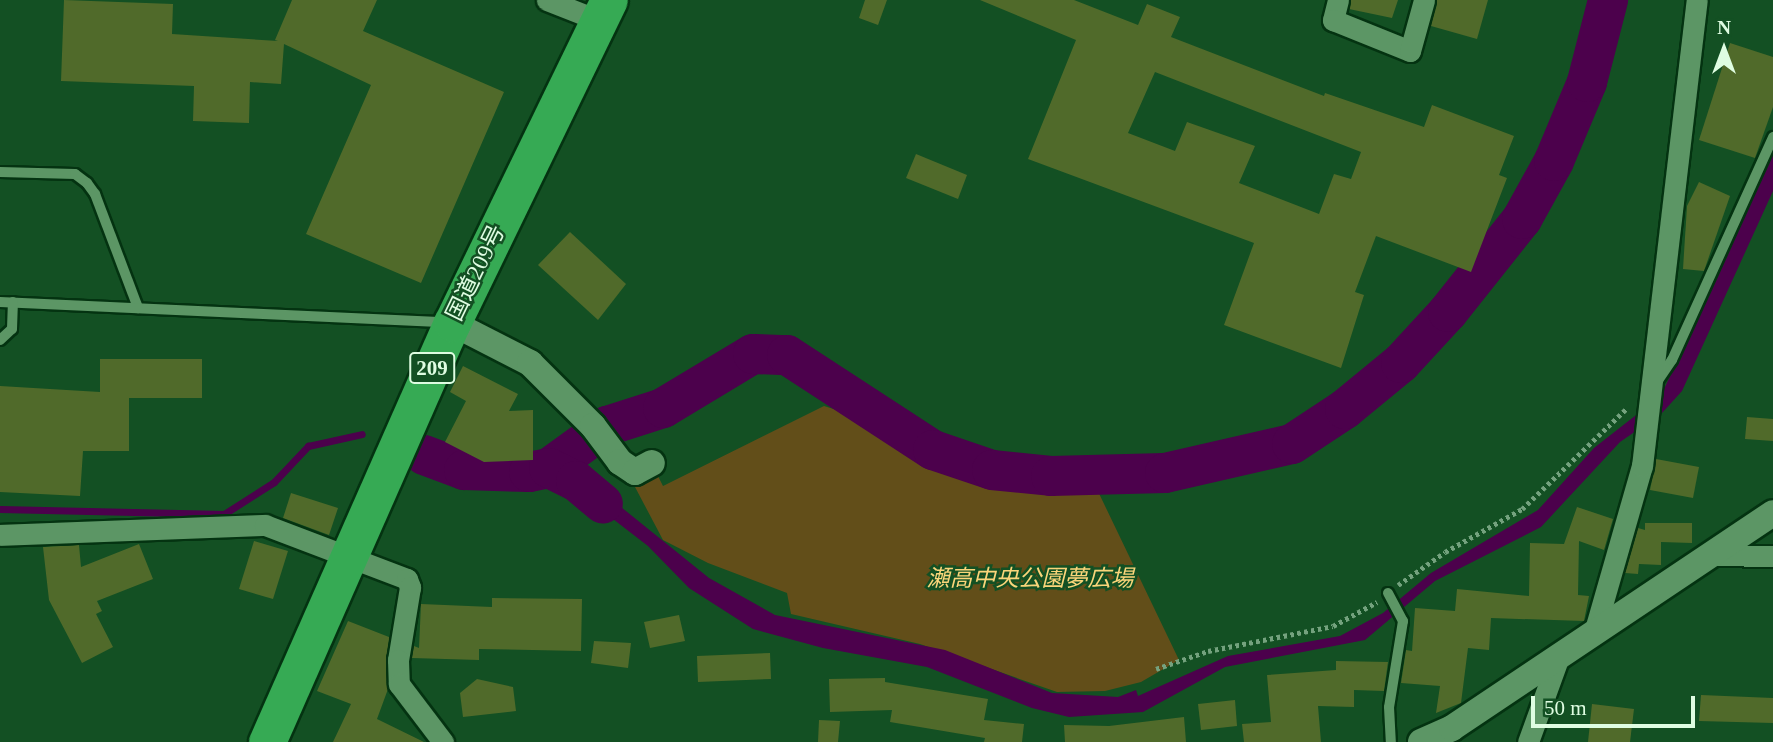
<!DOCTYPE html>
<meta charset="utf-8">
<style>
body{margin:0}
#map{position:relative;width:1773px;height:742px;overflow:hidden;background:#135023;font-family:"Times New Roman","Noto Sans JP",serif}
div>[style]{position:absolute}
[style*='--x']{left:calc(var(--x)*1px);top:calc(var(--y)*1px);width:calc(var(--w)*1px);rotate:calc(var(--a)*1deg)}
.green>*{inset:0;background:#624e19}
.water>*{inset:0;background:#4c014c}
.stream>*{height:7px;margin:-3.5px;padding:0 3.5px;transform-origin:3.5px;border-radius:3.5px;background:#4c014c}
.river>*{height:40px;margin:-20px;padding:0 20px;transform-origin:20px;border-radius:20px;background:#4c014c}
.building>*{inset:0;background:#506a2a}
.path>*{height:4.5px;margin-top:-2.25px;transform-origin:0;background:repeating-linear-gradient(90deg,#74a27e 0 3.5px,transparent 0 7px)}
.roads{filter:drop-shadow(2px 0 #043311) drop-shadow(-2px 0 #043311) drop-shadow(0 2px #043311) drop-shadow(0 -2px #043311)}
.service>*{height:10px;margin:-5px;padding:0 5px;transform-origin:5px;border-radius:5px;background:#5c9665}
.minor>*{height:21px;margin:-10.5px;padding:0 10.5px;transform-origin:10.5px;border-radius:10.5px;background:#5c9665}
.tertiary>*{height:26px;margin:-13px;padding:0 13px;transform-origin:13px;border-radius:13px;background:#5c9665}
.trunk>*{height:37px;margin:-18.5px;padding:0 18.5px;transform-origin:18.5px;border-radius:18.5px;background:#36aa54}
span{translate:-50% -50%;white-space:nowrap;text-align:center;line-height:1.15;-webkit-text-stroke:5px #135023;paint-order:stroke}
.shield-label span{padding:2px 5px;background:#135023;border:2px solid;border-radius:5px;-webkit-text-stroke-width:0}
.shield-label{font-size:21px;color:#dffde2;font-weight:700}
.street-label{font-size:23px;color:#dffde2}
.park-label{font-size:23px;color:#fad57a;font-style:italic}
.north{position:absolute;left:1689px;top:14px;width:70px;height:70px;-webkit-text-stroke:5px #135023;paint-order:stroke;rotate:0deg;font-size:19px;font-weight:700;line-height:28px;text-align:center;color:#dffde2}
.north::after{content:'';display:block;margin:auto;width:24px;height:32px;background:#dffde2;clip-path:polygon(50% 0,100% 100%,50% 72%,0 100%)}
.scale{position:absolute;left:1531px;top:696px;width:164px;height:32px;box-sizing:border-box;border:4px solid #dffde2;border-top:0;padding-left:9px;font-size:21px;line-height:24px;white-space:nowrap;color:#dffde2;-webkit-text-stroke:5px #135023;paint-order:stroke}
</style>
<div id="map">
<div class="green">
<div style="clip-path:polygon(824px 406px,840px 411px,911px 454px,997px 481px,1094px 483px,1179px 660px,1141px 682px,1105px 691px,1057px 692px,920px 644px,791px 614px,787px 593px,708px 563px,663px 540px,635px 487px,657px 474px,663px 486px)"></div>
</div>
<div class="water">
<div style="clip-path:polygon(1773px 152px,1773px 191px,1682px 391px,1662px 413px,1620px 442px,1541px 527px,1435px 581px,1365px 640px,1225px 667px,1143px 712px,1069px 717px,1032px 708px,927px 667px,823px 648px,753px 629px,689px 588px,648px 546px,578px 492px,556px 480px,562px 466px,616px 503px,709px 578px,775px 615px,945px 650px,1052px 693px,1118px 697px,1136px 690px,1138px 696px,1228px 656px,1340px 636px,1383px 613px,1431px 573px,1538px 510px,1594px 448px,1654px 401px,1665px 387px)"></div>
</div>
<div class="stream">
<div style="--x:0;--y:509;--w:224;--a:1.3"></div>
<div style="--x:224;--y:514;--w:59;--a:-32.6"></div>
<div style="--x:274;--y:482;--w:50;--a:-46.6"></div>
<div style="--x:308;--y:446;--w:55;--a:-12.5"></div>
</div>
<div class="river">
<div style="--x:424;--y:455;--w:43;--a:20.6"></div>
<div style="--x:464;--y:470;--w:65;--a:1.8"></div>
<div style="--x:529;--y:472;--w:20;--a:-11"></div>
<div style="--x:549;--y:468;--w:72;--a:-35.9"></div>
<div style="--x:607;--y:426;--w:59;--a:-17.8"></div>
<div style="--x:663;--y:408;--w:105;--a:-31"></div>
<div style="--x:753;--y:354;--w:34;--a:2"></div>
<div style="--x:787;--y:355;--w:174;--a:33.1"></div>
<div style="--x:933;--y:450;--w:62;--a:18.7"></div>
<div style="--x:992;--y:470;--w:59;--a:5.8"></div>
<div style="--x:1051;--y:476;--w:114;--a:-1.5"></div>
<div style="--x:1165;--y:473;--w:130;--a:-12.9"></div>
<div style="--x:1292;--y:444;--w:64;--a:-33.4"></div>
<div style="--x:1345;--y:409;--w:72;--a:-39.4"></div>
<div style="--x:1401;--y:363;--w:69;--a:-47.3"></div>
<div style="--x:1448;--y:312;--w:119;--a:-51.5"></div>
<div style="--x:1522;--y:219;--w:66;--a:-61.1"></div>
<div style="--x:1554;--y:161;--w:86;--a:-67.3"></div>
<div style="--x:1587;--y:82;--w:85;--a:-75.6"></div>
<div style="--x:549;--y:468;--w:30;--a:26"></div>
<div style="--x:576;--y:481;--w:35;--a:40"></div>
</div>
<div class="building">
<div style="clip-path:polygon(64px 0,173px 4px,172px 34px,278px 41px,275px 40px,292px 0,377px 0,363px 31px,504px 92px,421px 283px,306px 234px,371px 85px,284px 44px,281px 84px,250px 82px,249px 123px,193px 121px,194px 86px,61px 81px)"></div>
<div style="clip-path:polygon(865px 0,887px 0,878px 25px,859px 18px)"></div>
<div style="clip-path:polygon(evenodd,980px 0,1074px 0,1138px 25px,1147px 4px,1180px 17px,1171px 37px,1324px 96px,1325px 93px,1424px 127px,1432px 105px,1514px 136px,1499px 175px,1507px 178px,1471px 272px,1376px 236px,1355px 292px,1364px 295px,1341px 368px,1224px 325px,1254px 243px,1028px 159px,1076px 40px,980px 0,1155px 72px,1361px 152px,1351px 179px,1334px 174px,1319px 214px,1239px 183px,1255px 146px,1187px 122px,1175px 151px,1128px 133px,1155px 72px)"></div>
<div style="clip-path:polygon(1351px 0,1398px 0,1392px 18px,1349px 9px)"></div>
<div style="clip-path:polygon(1437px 0,1488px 0,1477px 39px,1431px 26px)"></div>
<div style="clip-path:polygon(1730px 43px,1773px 57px,1773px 107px,1755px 158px,1699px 140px)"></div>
<div style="clip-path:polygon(916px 154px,967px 175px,958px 199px,906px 178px)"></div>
<div style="clip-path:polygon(1699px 182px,1730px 196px,1704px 271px,1683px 269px,1687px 206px)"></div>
<div style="clip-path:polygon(570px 232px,626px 284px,598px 320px,538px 265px)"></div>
<div style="clip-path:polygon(100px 359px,202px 359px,202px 398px,129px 398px,129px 451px,83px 451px,80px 496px,0 492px,0 386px,100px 392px)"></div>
<div style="clip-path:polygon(463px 366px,518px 394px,509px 411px,533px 410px,533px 460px,484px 462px,445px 442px,466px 401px,450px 392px)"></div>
<div style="clip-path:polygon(1747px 417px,1773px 419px,1773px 441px,1745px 439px)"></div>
<div style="clip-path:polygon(1656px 459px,1699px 467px,1693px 498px,1650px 490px)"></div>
<div style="clip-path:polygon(291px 493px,338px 508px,329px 535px,283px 518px)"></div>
<div style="clip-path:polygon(1577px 507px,1613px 519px,1604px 550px,1579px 541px,1578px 595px,1589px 596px,1584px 621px,1491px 618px,1489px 650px,1468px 648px,1461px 703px,1436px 713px,1440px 686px,1401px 683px,1406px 650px,1412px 651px,1415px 608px,1455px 611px,1457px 589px,1529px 596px,1530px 543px,1564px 544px)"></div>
<div style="clip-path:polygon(1645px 523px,1692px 523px,1692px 543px,1661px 542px,1661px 565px,1639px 564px,1638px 574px,1625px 573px,1638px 528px,1645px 530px)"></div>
<div style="clip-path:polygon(254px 541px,288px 551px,273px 599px,239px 589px)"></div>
<div style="clip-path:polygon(139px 544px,153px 579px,97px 601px,102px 611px,96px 614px,113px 647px,82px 663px,49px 600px,43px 547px,79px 545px,81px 567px)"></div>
<div style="clip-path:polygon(492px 598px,582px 599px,581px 651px,479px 649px,479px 660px,412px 658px,414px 646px,419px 648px,421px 604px,492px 607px)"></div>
<div style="clip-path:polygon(679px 615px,685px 641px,650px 648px,644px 622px)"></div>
<div style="clip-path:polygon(348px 621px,389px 637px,388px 689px,377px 719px,424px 742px,333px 742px,351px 704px,317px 691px)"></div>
<div style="clip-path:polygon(594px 641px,631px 643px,628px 668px,591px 663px)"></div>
<div style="clip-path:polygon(770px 653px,771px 679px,698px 682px,697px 656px)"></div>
<div style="clip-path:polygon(1336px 661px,1388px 662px,1384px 691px,1354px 690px,1354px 707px,1318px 706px,1321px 742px,1244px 742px,1242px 724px,1271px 722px,1267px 675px,1336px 670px)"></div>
<div style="clip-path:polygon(885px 678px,885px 682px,988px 699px,984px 720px,1024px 724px,1022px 742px,984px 742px,985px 738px,890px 722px,892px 710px,830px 712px,829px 679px)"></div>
<div style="clip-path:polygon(477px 679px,513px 687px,516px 711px,463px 717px,460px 693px)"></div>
<div style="clip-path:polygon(1701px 695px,1773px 698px,1773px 723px,1699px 721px)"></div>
<div style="clip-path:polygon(1235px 700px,1237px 726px,1201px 730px,1198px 704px)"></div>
<div style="clip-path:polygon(1592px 704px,1634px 709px,1630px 742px,1588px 742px)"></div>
<div style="clip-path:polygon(1184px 717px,1186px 742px,1065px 742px,1064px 725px,1109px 726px)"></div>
<div style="clip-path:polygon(819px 720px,840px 721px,838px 742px,818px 742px)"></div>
</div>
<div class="path">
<div style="--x:1398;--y:585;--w:57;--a:-35.1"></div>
<div style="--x:1445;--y:552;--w:88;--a:-29.2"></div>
<div style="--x:1522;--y:509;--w:146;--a:-43.9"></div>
<div style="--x:1156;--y:669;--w:55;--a:-19.1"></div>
<div style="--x:1208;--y:651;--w:127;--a:-11.3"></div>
<div style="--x:1333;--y:626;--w:50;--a:-28.6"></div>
</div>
<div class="roads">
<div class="service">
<div style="--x:0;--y:172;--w:75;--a:1.5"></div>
<div style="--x:75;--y:174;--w:15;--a:37"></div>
<div style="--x:87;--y:183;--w:14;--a:54"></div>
<div style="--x:95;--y:194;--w:122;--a:69.3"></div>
<div style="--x:0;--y:302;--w:445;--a:2.6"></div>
<div style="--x:0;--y:340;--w:16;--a:-43"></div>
<div style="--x:12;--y:329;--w:27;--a:-88"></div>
<div style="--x:1657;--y:382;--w:27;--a:-56"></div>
<div style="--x:1672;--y:360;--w:245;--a:-65.6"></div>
<div style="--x:1388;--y:593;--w:32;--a:62"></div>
<div style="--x:1403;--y:621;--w:87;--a:99.2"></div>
<div style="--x:1389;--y:707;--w:35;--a:87"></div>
</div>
<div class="minor">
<div style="--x:547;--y:0;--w:57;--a:21.6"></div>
<div style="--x:1338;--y:0;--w:21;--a:104"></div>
<div style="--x:1333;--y:20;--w:83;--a:21.9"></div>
<div style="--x:1410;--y:51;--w:53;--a:-74.6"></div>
<div style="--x:0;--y:535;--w:265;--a:-2.2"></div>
<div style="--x:265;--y:525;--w:152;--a:20.8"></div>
<div style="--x:407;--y:579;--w:9;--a:69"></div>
<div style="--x:410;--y:587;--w:74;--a:99.3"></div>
<div style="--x:398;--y:660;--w:24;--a:88"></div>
<div style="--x:399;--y:684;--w:73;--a:52.8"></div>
<div style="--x:1711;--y:555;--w:62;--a:0.9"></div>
<div style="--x:1594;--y:633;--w:174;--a:-74"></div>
<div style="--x:1642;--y:466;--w:469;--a:-83.3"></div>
<div style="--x:1528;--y:742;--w:88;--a:-70.1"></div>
</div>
<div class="tertiary">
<div style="--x:452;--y:323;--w:88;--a:27.1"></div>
<div style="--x:530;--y:363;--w:89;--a:45"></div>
<div style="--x:593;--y:426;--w:45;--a:53.1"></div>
<div style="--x:620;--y:462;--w:18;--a:34"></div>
<div style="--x:635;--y:472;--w:19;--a:-28"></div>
<div style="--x:1421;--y:742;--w:34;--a:-24"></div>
<div style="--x:1452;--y:728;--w:386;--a:-33.8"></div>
</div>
<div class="trunk">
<div style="--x:267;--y:742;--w:458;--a:-66.2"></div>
<div style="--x:452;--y:323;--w:359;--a:-64.1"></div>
</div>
</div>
<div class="shield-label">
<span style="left:432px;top:368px">209</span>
</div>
<div class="street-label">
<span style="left:476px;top:273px;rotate:-64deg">国道209号</span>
</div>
<div class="park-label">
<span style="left:1030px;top:579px">瀬高中央公園夢広場</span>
</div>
<div class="north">N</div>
<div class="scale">50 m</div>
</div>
